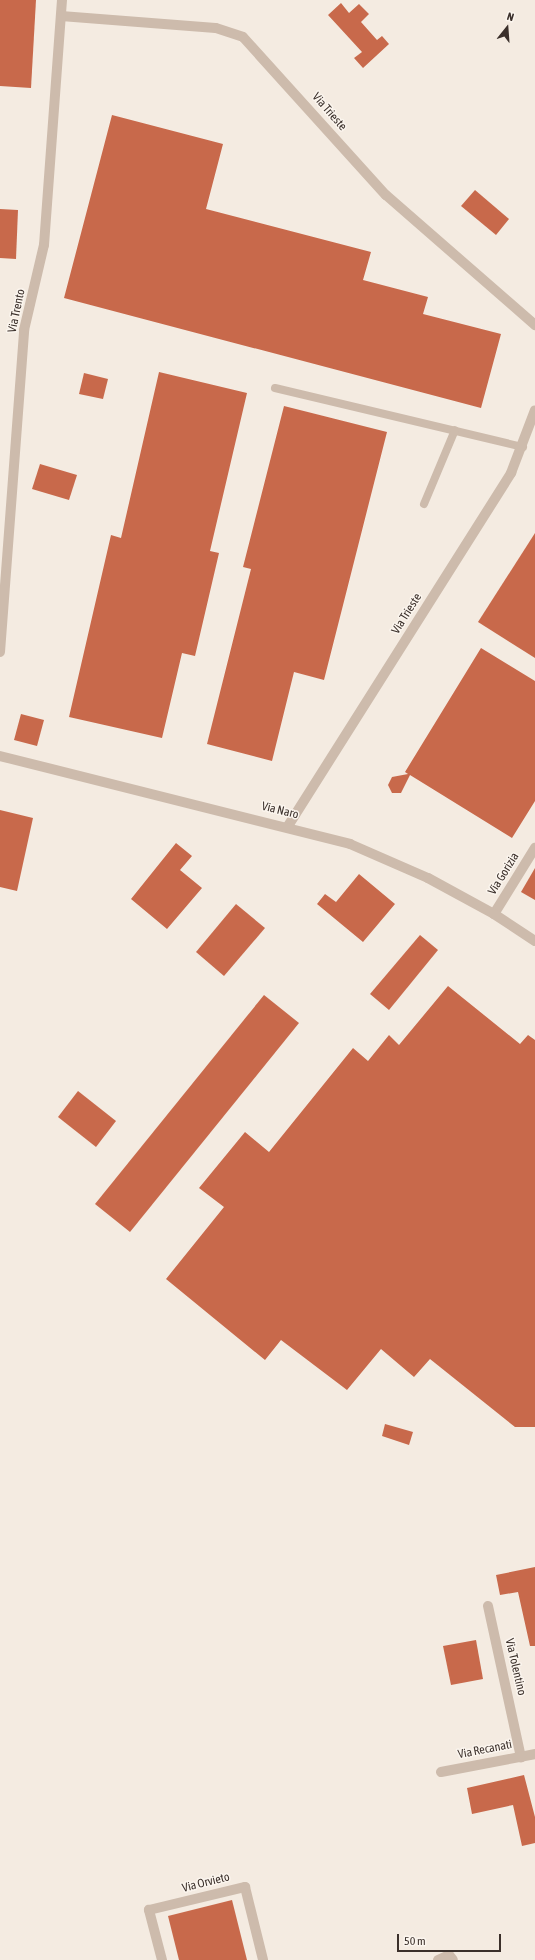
<!DOCTYPE html>
<style>
body{margin:0}
#map{position:relative;width:535px;height:1960px;overflow:hidden;background:#f4ebe1;font-family:"Asap Condensed",sans-serif}
div>[style]{position:absolute}
[style*='--x']{left:calc(var(--x)*1px);top:calc(var(--y)*1px);width:calc(var(--w)*1px);rotate:calc(var(--a)*1deg)}
.building>*{inset:0;background:#c8694b}
.service>*{height:8px;margin:-4px;padding:0 4px;transform-origin:4px;border-radius:4px;background:#cdbbac}
.minor>*{height:10px;margin:-5px;padding:0 5px;transform-origin:5px;border-radius:5px;background:#cdbbac}
.tertiary>*{height:10px;margin:-5px;padding:0 5px;transform-origin:5px;border-radius:5px;background:#cdbbac}
span{translate:-50% -50%;white-space:nowrap;text-align:center;line-height:1.15;-webkit-text-stroke:3px #fbf5ee;paint-order:stroke}
.street-label{font-size:12px;color:#3b302b}
.north{position:absolute;left:487px;top:8px;width:40px;height:40px;-webkit-text-stroke:3px #fbf5ee;paint-order:stroke;rotate:17deg;font-size:11px;font-weight:700;line-height:16px;text-align:center;color:#3b302b}
.north::after{content:'';display:block;margin:auto;width:14px;height:18px;background:#3b302b;clip-path:polygon(50% 0,100% 100%,50% 72%,0 100%)}
.scale{position:absolute;left:397px;top:1934px;width:104px;height:18px;box-sizing:border-box;border:2px solid #3b302b;border-top:0;padding-left:5px;font-size:12px;line-height:14px;white-space:nowrap;color:#3b302b;-webkit-text-stroke:3px #fbf5ee;paint-order:stroke}
</style>
<div id="map">
<div class="building">
<div style="clip-path:polygon(0 0,36px 0,31px 88px,0 86px)"></div>
<div style="clip-path:polygon(341px 3px,349px 13px,359px 4px,369px 14px,361px 22px,377px 40px,382px 36px,389px 44px,363px 68px,354px 58px,362px 52px,328px 15px)"></div>
<div style="clip-path:polygon(112px 115px,223px 144px,206px 209px,371px 252px,363px 280px,428px 297px,423px 314px,501px 334px,481px 408px,64px 298px)"></div>
<div style="clip-path:polygon(475px 190px,509px 219px,496px 235px,461px 206px)"></div>
<div style="clip-path:polygon(0 209px,18px 210px,16px 259px,0 258px)"></div>
<div style="clip-path:polygon(159px 372px,247px 393px,210px 551px,219px 553px,195px 656px,182px 653px,162px 738px,69px 717px,111px 535px,121px 538px)"></div>
<div style="clip-path:polygon(84px 373px,108px 379px,103px 399px,79px 394px)"></div>
<div style="clip-path:polygon(284px 406px,387px 432px,324px 680px,294px 672px,272px 761px,207px 744px,251px 569px,243px 567px)"></div>
<div style="clip-path:polygon(40px 464px,77px 475px,69px 500px,32px 489px)"></div>
<div style="clip-path:polygon(535px 533px,535px 658px,478px 622px)"></div>
<div style="clip-path:polygon(481px 648px,535px 681px,535px 801px,512px 838px,410px 775px,401px 793px,392px 793px,388px 785px,392px 777px,408px 774px,405px 772px)"></div>
<div style="clip-path:polygon(21px 714px,44px 720px,37px 746px,14px 740px)"></div>
<div style="clip-path:polygon(0 810px,33px 818px,17px 891px,0 887px)"></div>
<div style="clip-path:polygon(176px 843px,192px 856px,180px 870px,202px 888px,167px 929px,131px 899px)"></div>
<div style="clip-path:polygon(535px 868px,535px 900px,521px 892px)"></div>
<div style="clip-path:polygon(359px 874px,395px 904px,363px 942px,317px 904px,325px 894px,336px 902px)"></div>
<div style="clip-path:polygon(236px 904px,265px 928px,224px 976px,196px 952px)"></div>
<div style="clip-path:polygon(420px 935px,438px 950px,389px 1010px,370px 994px)"></div>
<div style="clip-path:polygon(448px 986px,520px 1044px,528px 1035px,535px 1040px,535px 1427px,515px 1427px,430px 1359px,414px 1377px,381px 1349px,347px 1390px,281px 1340px,265px 1360px,166px 1279px,224px 1207px,199px 1188px,245px 1132px,269px 1152px,353px 1048px,368px 1061px,389px 1035px,399px 1045px)"></div>
<div style="clip-path:polygon(264px 995px,299px 1023px,130px 1232px,95px 1204px)"></div>
<div style="clip-path:polygon(78px 1091px,116px 1121px,96px 1147px,58px 1117px)"></div>
<div style="clip-path:polygon(385px 1424px,413px 1432px,409px 1445px,382px 1436px)"></div>
<div style="clip-path:polygon(535px 1567px,535px 1646px,530px 1646px,518px 1592px,500px 1595px,496px 1575px)"></div>
<div style="clip-path:polygon(476px 1640px,483px 1679px,451px 1685px,443px 1646px)"></div>
<div style="clip-path:polygon(524px 1775px,535px 1817px,535px 1843px,522px 1846px,513px 1805px,472px 1814px,467px 1788px)"></div>
<div style="clip-path:polygon(232px 1900px,247px 1960px,179px 1960px,168px 1916px)"></div>
</div>
<div class="service">
<div style="--x:275;--y:388;--w:255;--a:13.4"></div>
<div style="--x:424;--y:504;--w:80;--a:-67.3"></div>
</div>
<div class="minor">
<div style="--x:61;--y:16;--w:155;--a:4.4"></div>
<div style="--x:216;--y:28;--w:28;--a:18"></div>
<div style="--x:243;--y:37;--w:213;--a:47.9"></div>
<div style="--x:386;--y:195;--w:198;--a:41.1"></div>
<div style="--x:0;--y:652;--w:323;--a:-85.7"></div>
<div style="--x:24;--y:330;--w:87;--a:-76.8"></div>
<div style="--x:44;--y:245;--w:246;--a:-85.8"></div>
<div style="--x:288;--y:826;--w:418;--a:-57.7"></div>
<div style="--x:511;--y:473;--w:67;--a:-69.1"></div>
<div style="--x:494;--y:914;--w:78;--a:-58.2"></div>
<div style="--x:488;--y:1606;--w:155;--a:77.7"></div>
<div style="--x:441;--y:1772;--w:96;--a:-10.8"></div>
<div style="--x:162;--y:1960;--w:52;--a:-104.6"></div>
<div style="--x:149;--y:1910;--w:99;--a:-13.5"></div>
<div style="--x:245;--y:1887;--w:75;--a:76.1"></div>
<div style="--x:438;--y:1960;--w:12;--a:-24"></div>
<div style="--x:449;--y:1955;--w:6;--a:51"></div>
</div>
<div class="tertiary">
<div style="--x:0;--y:756;--w:361;--a:14.1"></div>
<div style="--x:350;--y:844;--w:85;--a:23.6"></div>
<div style="--x:428;--y:878;--w:75;--a:28.6"></div>
<div style="--x:494;--y:914;--w:49;--a:33.4"></div>
</div>
<div class="street-label">
<span style="left:329px;top:112px;rotate:49deg">Via Trieste</span>
<span style="left:17px;top:311px;rotate:-78deg">Via Trento</span>
<span style="left:407px;top:614px;rotate:-58deg">Via Trieste</span>
<span style="left:280px;top:811px;rotate:14deg">Via Naro</span>
<span style="left:504px;top:874px;rotate:-58deg">Via Gorizia</span>
<span style="left:515px;top:1667px;rotate:77deg">Via Tolentino</span>
<span style="left:485px;top:1750px;rotate:-11deg">Via Recanati</span>
<span style="left:206px;top:1883px;rotate:-14deg">Via Orvieto</span>
</div>
<div class="north">N</div>
<div class="scale">50 m</div>
</div>
